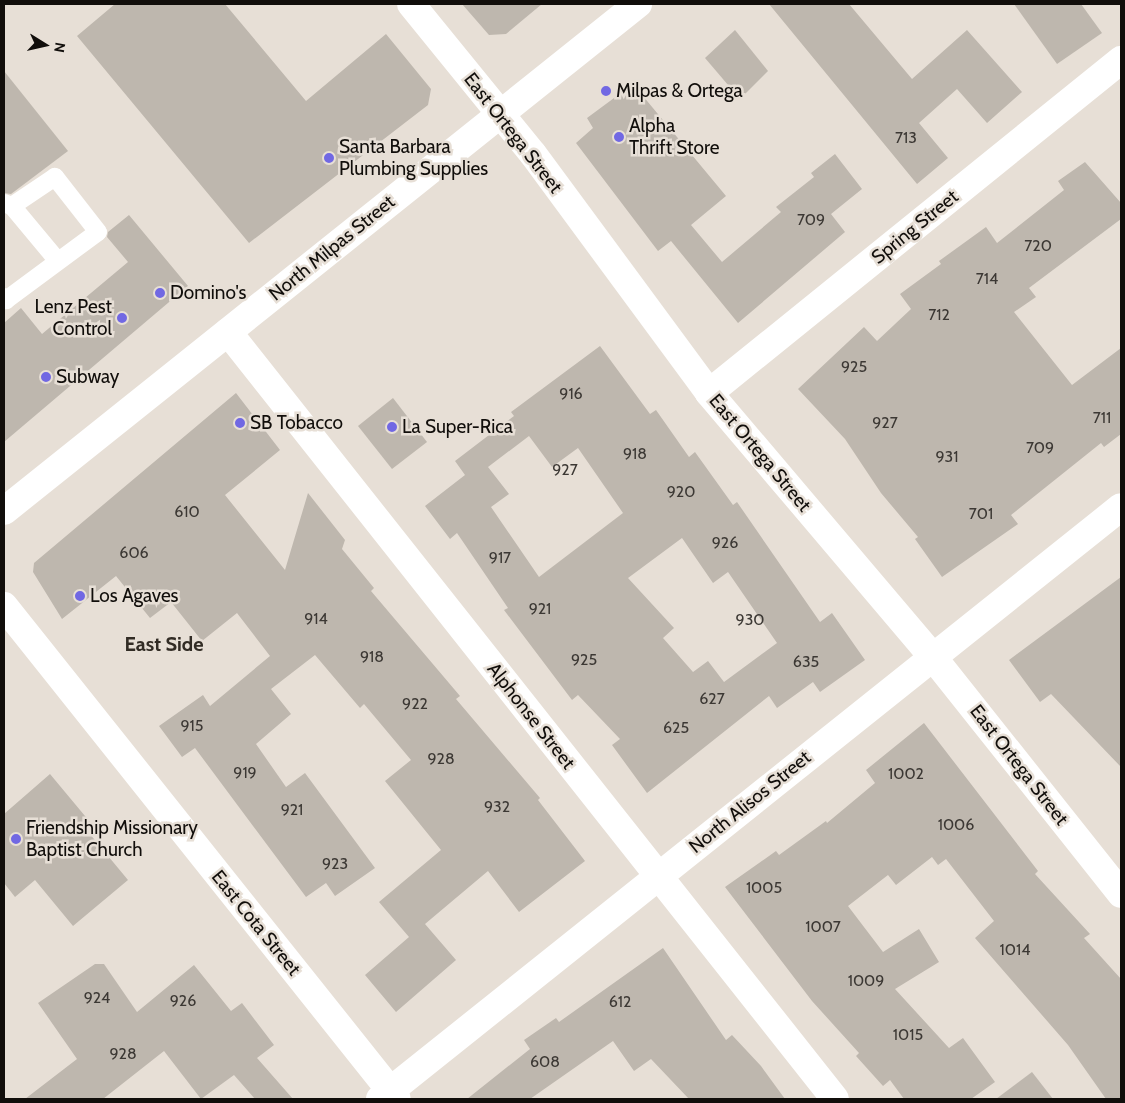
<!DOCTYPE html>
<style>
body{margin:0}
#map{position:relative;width:1125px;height:1103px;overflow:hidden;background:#e7dfd6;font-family:Cabin,sans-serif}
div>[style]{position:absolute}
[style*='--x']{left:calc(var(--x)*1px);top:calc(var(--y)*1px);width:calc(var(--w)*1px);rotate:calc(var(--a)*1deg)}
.building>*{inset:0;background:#beb7ae}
.lane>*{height:18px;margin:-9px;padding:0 9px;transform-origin:9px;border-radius:9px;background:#fff}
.street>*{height:28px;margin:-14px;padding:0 14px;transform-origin:14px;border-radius:14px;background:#fff}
.secondary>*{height:28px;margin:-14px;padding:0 14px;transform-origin:14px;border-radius:14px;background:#fff}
.dots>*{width:14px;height:14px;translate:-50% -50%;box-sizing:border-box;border:2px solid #e7dfd6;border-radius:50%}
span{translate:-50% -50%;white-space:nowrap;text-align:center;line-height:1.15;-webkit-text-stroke:5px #e7dfd6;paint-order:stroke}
.number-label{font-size:16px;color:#3c3834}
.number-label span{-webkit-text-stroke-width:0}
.poi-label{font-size:19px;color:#110e0b}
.left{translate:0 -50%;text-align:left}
.right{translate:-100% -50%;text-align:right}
.street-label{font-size:19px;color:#110e0b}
.neighbourhood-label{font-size:20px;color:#322c25;font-weight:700}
.frame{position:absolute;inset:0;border:5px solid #110e0b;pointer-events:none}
.north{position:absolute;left:20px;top:20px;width:50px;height:50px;-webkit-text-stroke:4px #e7dfd6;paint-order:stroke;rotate:100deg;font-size:14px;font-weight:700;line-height:20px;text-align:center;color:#110e0b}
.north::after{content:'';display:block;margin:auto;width:18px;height:22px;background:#110e0b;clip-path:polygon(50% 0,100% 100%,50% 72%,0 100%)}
</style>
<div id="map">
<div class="building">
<div style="clip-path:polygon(115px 4px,225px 4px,306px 101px,386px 34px,431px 89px,428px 105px,249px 243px,77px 36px)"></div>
<div style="clip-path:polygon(462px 4px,542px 4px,506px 34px,489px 35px)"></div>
<div style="clip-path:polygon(769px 4px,849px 4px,912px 79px,967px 30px,1022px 92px,987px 123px,957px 89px,919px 123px,948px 158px,917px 184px)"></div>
<div style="clip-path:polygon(1014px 4px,1081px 4px,1102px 33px,1057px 64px)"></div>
<div style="clip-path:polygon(735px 30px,768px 71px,740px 99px,705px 58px)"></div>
<div style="clip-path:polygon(4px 71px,68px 151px,11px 194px,4px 193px)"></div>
<div style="clip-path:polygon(633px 84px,726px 196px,691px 225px,722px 262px,781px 212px,776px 207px,814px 177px,811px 173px,835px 154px,862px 189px,831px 214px,845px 232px,738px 323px,671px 241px,658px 251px,576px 143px,593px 128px,587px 118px)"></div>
<div style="clip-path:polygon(1085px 162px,1121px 203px,1121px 219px,1029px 288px,1036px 297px,1014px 312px,1072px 385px,1121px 348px,1121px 434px,1104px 447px,1101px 443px,1011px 515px,1018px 524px,942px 577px,915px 539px,918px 537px,881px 493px,845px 439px,798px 389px,864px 327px,877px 341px,911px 309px,900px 294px,941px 264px,939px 261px,986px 227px,997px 243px,1064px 190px,1058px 181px)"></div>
<div style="clip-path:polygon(129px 215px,188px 286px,4px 442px,4px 323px,21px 308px,42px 334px,128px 262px,107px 237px,108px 232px)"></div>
<div style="clip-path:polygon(evenodd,600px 346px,650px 414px,656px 410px,689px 457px,695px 452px,733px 505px,737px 502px,820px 622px,832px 613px,865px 660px,820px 692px,813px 682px,777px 708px,769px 696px,647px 793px,612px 745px,620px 739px,578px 695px,572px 700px,504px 610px,508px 608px,457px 533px,450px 539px,425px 506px,465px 475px,455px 461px,514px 416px,511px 412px,600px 346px,529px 436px,552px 467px,578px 448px,623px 513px,539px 577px,491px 507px,509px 494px,488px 467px,529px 436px,600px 346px,682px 538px,713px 583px,728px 572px,777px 643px,724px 682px,708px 661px,693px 672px,663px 638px,674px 628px,628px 578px,682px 538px)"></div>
<div style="clip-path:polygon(236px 393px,280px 450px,225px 495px,285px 570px,308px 493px,345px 540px,342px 549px,374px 588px,371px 591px,460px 696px,456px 699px,540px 798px,538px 800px,585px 861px,519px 912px,488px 871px,425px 924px,456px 960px,396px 1012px,365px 975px,409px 937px,379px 902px,441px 850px,385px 781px,411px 760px,364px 704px,360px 708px,315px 655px,271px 689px,291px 714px,256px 744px,286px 787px,305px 773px,375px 868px,335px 896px,326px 883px,306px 897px,195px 748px,182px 757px,159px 726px,203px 695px,210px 706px,270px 656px,237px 613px,202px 641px,171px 602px,150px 618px,116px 576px,62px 619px,33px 572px,34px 563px)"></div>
<div style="clip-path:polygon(393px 398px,427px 442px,392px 469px,358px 426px)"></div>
<div style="clip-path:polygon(1121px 577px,1121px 767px,1051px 694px,1040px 702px,1009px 660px)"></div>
<div style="clip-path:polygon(924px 723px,1038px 871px,1035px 874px,1090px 934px,1084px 938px,1121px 979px,1121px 1099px,1106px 1099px,1068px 1045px,975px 938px,994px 921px,946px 859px,938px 865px,932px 857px,896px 885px,888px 875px,848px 906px,883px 952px,919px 929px,939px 962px,895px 989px,949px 1048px,963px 1038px,995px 1082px,971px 1099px,904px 1099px,890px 1080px,883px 1086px,856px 1056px,859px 1053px,812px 1001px,725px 887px,776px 851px,779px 855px,826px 821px,827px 823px,875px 783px,866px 770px)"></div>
<div style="clip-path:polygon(50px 774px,95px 828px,89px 833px,128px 880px,73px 926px,35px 880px,15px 897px,4px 883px,4px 814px)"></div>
<div style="clip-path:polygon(663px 948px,726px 1040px,732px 1035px,761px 1066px,785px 1099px,689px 1099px,651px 1059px,634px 1071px,613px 1041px,530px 1099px,467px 1099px,530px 1049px,524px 1040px,556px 1018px,559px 1022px)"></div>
<div style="clip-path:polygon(95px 964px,104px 964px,137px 1012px,194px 965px,231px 1011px,242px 1003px,274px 1045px,257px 1058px,293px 1099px,255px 1099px,234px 1075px,201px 1099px,164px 1051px,103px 1099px,25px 1099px,77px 1059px,38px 1003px)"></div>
<div style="clip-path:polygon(1032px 1072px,1053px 1099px,996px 1099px)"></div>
</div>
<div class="lane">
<div style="--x:4;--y:203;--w:9;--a:21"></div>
<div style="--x:12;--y:206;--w:70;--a:50.2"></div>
<div style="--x:4;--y:297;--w:4;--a:56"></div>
<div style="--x:6;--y:300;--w:114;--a:-36.5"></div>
<div style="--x:98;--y:232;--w:70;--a:-128"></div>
<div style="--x:55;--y:177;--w:52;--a:146"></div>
</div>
<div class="street">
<div style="--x:411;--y:4;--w:193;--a:50.9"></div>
<div style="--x:533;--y:154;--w:297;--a:53.6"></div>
<div style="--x:709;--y:393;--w:345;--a:49.7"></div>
<div style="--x:932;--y:656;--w:304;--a:51.5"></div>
<div style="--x:228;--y:332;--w:978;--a:51.64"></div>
<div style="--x:709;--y:393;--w:530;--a:-38.95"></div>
<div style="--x:380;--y:1099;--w:948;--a:-38.62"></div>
</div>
<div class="secondary">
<div style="--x:4;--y:511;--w:812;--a:-38.65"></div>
<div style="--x:4;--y:606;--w:630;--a:51.44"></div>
</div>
<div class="dots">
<div style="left:606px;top:91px;background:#7168e3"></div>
<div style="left:619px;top:137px;background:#7168e3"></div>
<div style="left:329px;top:158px;background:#7168e3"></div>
<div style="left:160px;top:293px;background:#7168e3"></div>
<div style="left:122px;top:318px;background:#7168e3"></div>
<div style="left:46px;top:377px;background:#7168e3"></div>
<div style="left:240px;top:423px;background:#7168e3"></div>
<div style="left:392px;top:427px;background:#7168e3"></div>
<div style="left:80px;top:596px;background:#7168e3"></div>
<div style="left:16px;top:839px;background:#7168e3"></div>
</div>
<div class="number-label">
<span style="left:906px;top:138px">713</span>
<span style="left:811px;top:220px">709</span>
<span style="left:1038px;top:246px">720</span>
<span style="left:987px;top:279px">714</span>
<span style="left:939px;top:315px">712</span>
<span style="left:854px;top:367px">925</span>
<span style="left:571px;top:394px">916</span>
<span style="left:1102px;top:418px">711</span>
<span style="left:885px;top:423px">927</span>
<span style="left:1040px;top:448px">709</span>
<span style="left:635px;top:454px">918</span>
<span style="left:947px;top:457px">931</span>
<span style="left:565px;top:470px">927</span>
<span style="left:681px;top:492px">920</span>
<span style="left:187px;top:512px">610</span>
<span style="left:981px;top:514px">701</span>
<span style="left:725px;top:543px">926</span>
<span style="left:134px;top:553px">606</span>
<span style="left:500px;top:558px">917</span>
<span style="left:540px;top:609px">921</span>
<span style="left:316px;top:619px">914</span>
<span style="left:750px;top:620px">930</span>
<span style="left:372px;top:657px">918</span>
<span style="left:584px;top:660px">925</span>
<span style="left:806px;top:662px">635</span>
<span style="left:712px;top:699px">627</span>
<span style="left:415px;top:704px">922</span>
<span style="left:192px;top:726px">915</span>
<span style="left:676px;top:728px">625</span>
<span style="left:441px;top:759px">928</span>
<span style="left:245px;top:773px">919</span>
<span style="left:906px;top:774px">1002</span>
<span style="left:497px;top:807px">932</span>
<span style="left:292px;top:810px">921</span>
<span style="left:956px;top:825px">1006</span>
<span style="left:335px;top:864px">923</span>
<span style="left:764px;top:888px">1005</span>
<span style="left:823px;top:927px">1007</span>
<span style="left:1015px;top:950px">1014</span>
<span style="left:866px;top:981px">1009</span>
<span style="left:97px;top:998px">924</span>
<span style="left:183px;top:1001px">926</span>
<span style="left:620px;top:1002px">612</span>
<span style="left:908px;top:1035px">1015</span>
<span style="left:123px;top:1054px">928</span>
<span style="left:545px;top:1062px">608</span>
</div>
<div class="poi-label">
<span class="left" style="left:616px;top:91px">Milpas &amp; Ortega</span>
<span class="left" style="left:629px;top:137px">Alpha<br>Thrift Store</span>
<span class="left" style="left:339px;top:158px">Santa Barbara<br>Plumbing Supplies</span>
<span class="left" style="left:170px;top:293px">Domino's</span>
<span class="right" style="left:112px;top:318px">Lenz Pest<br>Control</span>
<span class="left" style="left:56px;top:377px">Subway</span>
<span class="left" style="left:250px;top:423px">SB Tobacco</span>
<span class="left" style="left:402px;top:427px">La Super-Rica</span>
<span class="left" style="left:90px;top:596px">Los Agaves</span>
<span class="left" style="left:26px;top:839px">Friendship Missionary<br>Baptist Church</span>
</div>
<div class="street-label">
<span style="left:513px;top:133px;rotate:52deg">East Ortega Street</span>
<span style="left:915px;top:227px;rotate:-39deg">Spring Street</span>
<span style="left:332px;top:248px;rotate:-39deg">North Milpas Street</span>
<span style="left:760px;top:453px;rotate:50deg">East Ortega Street</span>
<span style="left:531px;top:716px;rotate:52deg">Alphonse Street</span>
<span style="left:1019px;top:765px;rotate:52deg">East Ortega Street</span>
<span style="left:750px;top:802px;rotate:-39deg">North Alisos Street</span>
<span style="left:256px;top:923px;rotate:51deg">East Cota Street</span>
</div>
<div class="neighbourhood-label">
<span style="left:164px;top:644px">East Side</span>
</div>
<div class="frame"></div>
<div class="north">N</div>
</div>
